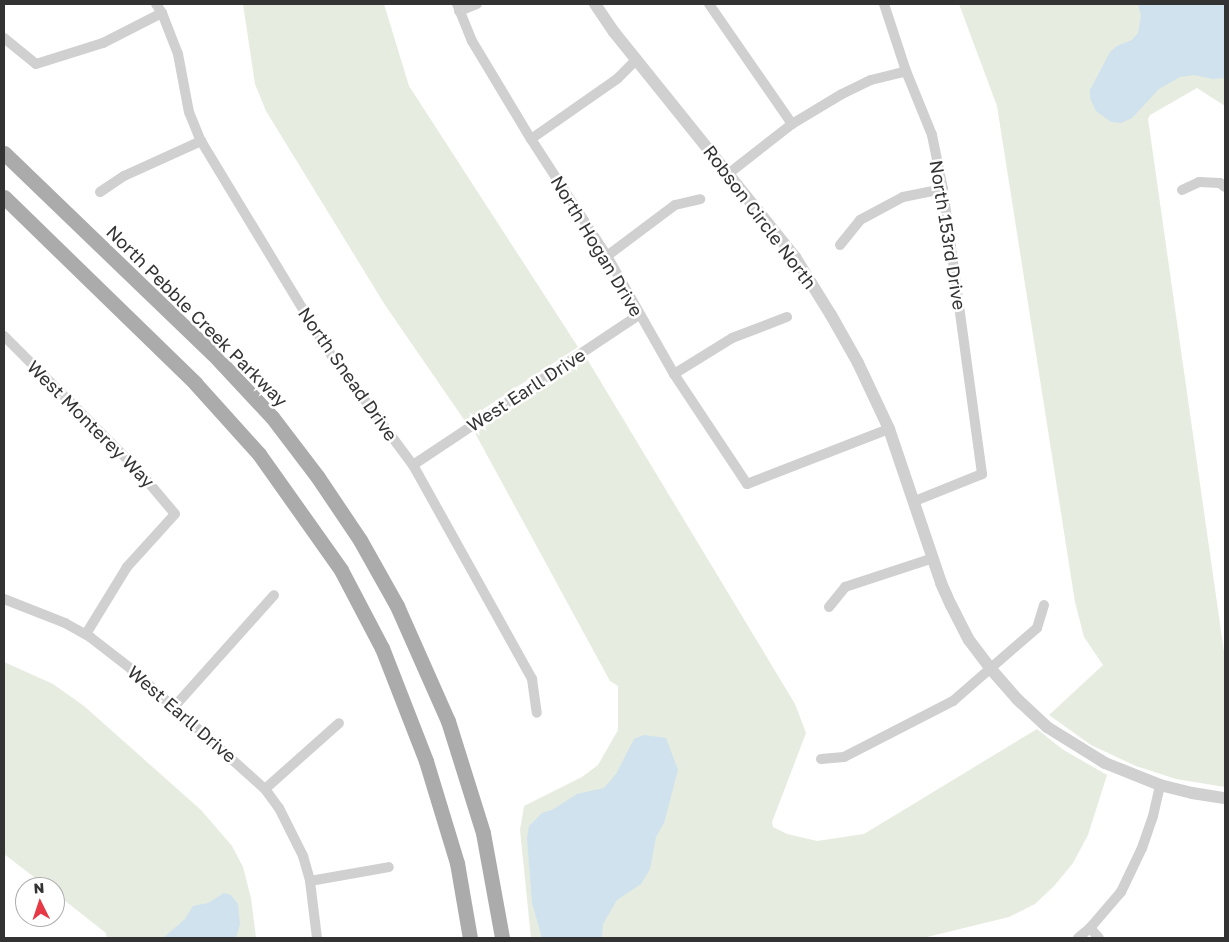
<!DOCTYPE html>
<style>
body{margin:0}
#map{position:relative;width:1229px;height:942px;overflow:hidden;background:#fff;font-family:"Golos Text",sans-serif}
div>[style]{position:absolute}
[style*='--x']{left:calc(var(--x)*1px);top:calc(var(--y)*1px);width:calc(var(--w)*1px);rotate:calc(var(--a)*1deg)}
.green>*{inset:0;background:#e6ecdf}
.water>*{inset:0;background:#cfe2ee}
.minor>*{height:10px;margin:-5px;padding:0 5px;transform-origin:5px;border-radius:5px;background:#d0d0d0}
.tertiary>*{height:12px;margin:-6px;padding:0 6px;transform-origin:6px;border-radius:6px;background:#d0d0d0}
.primary>*{height:15px;margin:-7.5px;padding:0 7.5px;transform-origin:7.5px;border-radius:7.5px;background:#ababab}
span{translate:-50% -50%;white-space:nowrap;text-align:center;line-height:1.15;-webkit-text-stroke:5px #fff;paint-order:stroke}
.street-label{font-size:18px;color:#333}
.frame{position:absolute;inset:0;border:5px solid #333;pointer-events:none}
.north{position:absolute;left:15px;top:877px;width:50px;height:50px;box-sizing:border-box;background:#fff;border:1px solid #adadad;border-radius:50%;rotate:356deg;font-size:14px;font-weight:700;line-height:20px;text-align:center;color:#333}
.north::after{content:'';display:block;margin:auto;width:18px;height:22px;background:#e63946;clip-path:polygon(50% 0,100% 100%,50% 72%,0 100%)}
</style>
<div id="map">
<div class="green">
<div style="clip-path:polygon(243px 4px,384px 4px,409px 86px,578px 347px,465px 421px,385px 305px,266px 111px,255px 84px)"></div>
<div style="clip-path:polygon(959px 4px,1225px 4px,1225px 106px,1197px 88px,1150px 115px,1148px 119px,1225px 659px,1225px 787px,1176px 779px,1136px 766px,1091px 745px,1049px 715px,1103px 665px,1084px 637px,1075px 602px,997px 106px)"></div>
<div style="clip-path:polygon(587px 359px,795px 704px,806px 733px,772px 822px,773px 827px,787px 834px,817px 841px,864px 834px,1037px 729px,1062px 749px,1107px 775px,1088px 835px,1073px 863px,1054px 886px,1035px 904px,1009px 917px,923px 938px,531px 938px,520px 830px,524px 806px,582px 777px,598px 765px,618px 730px,618px 686px,610px 681px,475px 433px)"></div>
<div style="clip-path:polygon(4px 662px,53px 684px,84px 706px,201px 810px,232px 846px,243px 867px,251px 898px,256px 938px,107px 938px,106px 933px,55px 893px,55px 887px,47px 887px,4px 854px)"></div>
</div>
<div class="water">
<div style="clip-path:polygon(1138px 4px,1225px 4px,1225px 78px,1213px 79px,1194px 75px,1180px 77px,1159px 89px,1132px 118px,1121px 123px,1111px 122px,1096px 111px,1090px 98px,1090px 90px,1110px 52px,1117px 46px,1132px 40px,1138px 33px,1141px 16px)"></div>
<div style="clip-path:polygon(644px 735px,666px 738px,678px 770px,664px 823px,656px 837px,650px 869px,641px 884px,617px 900px,603px 924px,602px 938px,542px 938px,532px 903px,527px 838px,529px 826px,542px 813px,552px 810px,577px 794px,604px 788px,616px 774px,634px 739px)"></div>
<div style="clip-path:polygon(224px 893px,231px 895px,238px 904px,240px 924px,236px 938px,163px 938px,185px 919px,193px 906px,208px 903px)"></div>
</div>
<div class="minor">
<div style="--x:156;--y:4;--w:11;--a:56"></div>
<div style="--x:162;--y:13;--w:44;--a:68.7"></div>
<div style="--x:178;--y:54;--w:59;--a:79.3"></div>
<div style="--x:189;--y:112;--w:31;--a:68"></div>
<div style="--x:201;--y:141;--w:247;--a:58.8"></div>
<div style="--x:329;--y:352;--w:141;--a:53.4"></div>
<div style="--x:413;--y:465;--w:245;--a:60.9"></div>
<div style="--x:532;--y:679;--w:34;--a:82"></div>
<div style="--x:457;--y:4;--w:40;--a:68"></div>
<div style="--x:472;--y:41;--w:114;--a:59"></div>
<div style="--x:531;--y:139;--w:140;--a:57"></div>
<div style="--x:607;--y:256;--w:136;--a:60.4"></div>
<div style="--x:674;--y:374;--w:132;--a:56.4"></div>
<div style="--x:747;--y:484;--w:152;--a:-21.2"></div>
<div style="--x:709;--y:4;--w:146;--a:55.3"></div>
<div style="--x:884;--y:4;--w:71;--a:71.8"></div>
<div style="--x:906;--y:71;--w:69;--a:67.9"></div>
<div style="--x:932;--y:135;--w:55;--a:78.5"></div>
<div style="--x:943;--y:189;--w:288;--a:82.2"></div>
<div style="--x:982;--y:474;--w:72;--a:158.1"></div>
<div style="--x:459;--y:11;--w:19;--a:-21"></div>
<div style="--x:4;--y:38;--w:41;--a:39.1"></div>
<div style="--x:36;--y:64;--w:70;--a:-17.4"></div>
<div style="--x:103;--y:43;--w:66;--a:-27"></div>
<div style="--x:531;--y:139;--w:105;--a:-34.9"></div>
<div style="--x:617;--y:79;--w:27;--a:-45"></div>
<div style="--x:728;--y:174;--w:81;--a:-38"></div>
<div style="--x:792;--y:124;--w:58;--a:-31"></div>
<div style="--x:842;--y:94;--w:32;--a:-26"></div>
<div style="--x:871;--y:80;--w:36;--a:-14"></div>
<div style="--x:1182;--y:190;--w:19;--a:-25"></div>
<div style="--x:1199;--y:182;--w:21;--a:3"></div>
<div style="--x:1220;--y:183;--w:6;--a:39"></div>
<div style="--x:100;--y:192;--w:29;--a:-34"></div>
<div style="--x:124;--y:176;--w:85;--a:-24.4"></div>
<div style="--x:840;--y:245;--w:32;--a:-51"></div>
<div style="--x:860;--y:220;--w:49;--a:-28.1"></div>
<div style="--x:903;--y:197;--w:41;--a:-11.3"></div>
<div style="--x:607;--y:256;--w:85;--a:-36.9"></div>
<div style="--x:675;--y:205;--w:26;--a:-13"></div>
<div style="--x:4;--y:336;--w:190;--a:45"></div>
<div style="--x:138;--y:470;--w:57;--a:49.9"></div>
<div style="--x:175;--y:514;--w:72;--a:132.2"></div>
<div style="--x:127;--y:567;--w:79;--a:121.5"></div>
<div style="--x:674;--y:374;--w:68;--a:-31.8"></div>
<div style="--x:732;--y:338;--w:59;--a:-20.9"></div>
<div style="--x:413;--y:465;--w:271;--a:-33.6"></div>
<div style="--x:4;--y:599;--w:66;--a:21.5"></div>
<div style="--x:65;--y:623;--w:29;--a:29"></div>
<div style="--x:90;--y:637;--w:51;--a:37.8"></div>
<div style="--x:130;--y:668;--w:181;--a:41.9"></div>
<div style="--x:265;--y:789;--w:24;--a:54"></div>
<div style="--x:279;--y:808;--w:54;--a:63.4"></div>
<div style="--x:303;--y:856;--w:26;--a:74"></div>
<div style="--x:310;--y:881;--w:57;--a:83"></div>
<div style="--x:829;--y:607;--w:26;--a:-51"></div>
<div style="--x:845;--y:587;--w:93;--a:-18.2"></div>
<div style="--x:174;--y:707;--w:150;--a:-48.2"></div>
<div style="--x:821;--y:759;--w:23;--a:-5"></div>
<div style="--x:844;--y:757;--w:123;--a:-27.2"></div>
<div style="--x:953;--y:701;--w:111;--a:-41"></div>
<div style="--x:1037;--y:628;--w:24;--a:-73"></div>
<div style="--x:265;--y:789;--w:99;--a:-41.7"></div>
<div style="--x:310;--y:881;--w:80;--a:-10"></div>
<div style="--x:1090;--y:928;--w:13;--a:48"></div>
<div style="--x:1078;--y:938;--w:16;--a:-40"></div>
<div style="--x:1090;--y:928;--w:48;--a:-49.3"></div>
<div style="--x:1121;--y:892;--w:49;--a:-64.5"></div>
<div style="--x:1142;--y:848;--w:34;--a:-71"></div>
<div style="--x:1153;--y:816;--w:32;--a:-77"></div>
</div>
<div class="tertiary">
<div style="--x:595;--y:4;--w:34;--a:56"></div>
<div style="--x:614;--y:32;--w:289;--a:51.2"></div>
<div style="--x:795;--y:257;--w:68;--a:58.2"></div>
<div style="--x:831;--y:315;--w:55;--a:60.6"></div>
<div style="--x:858;--y:363;--w:73;--a:64.8"></div>
<div style="--x:889;--y:429;--w:163;--a:71.3"></div>
<div style="--x:941;--y:583;--w:24;--a:66"></div>
<div style="--x:951;--y:605;--w:39;--a:63"></div>
<div style="--x:969;--y:640;--w:35;--a:53"></div>
<div style="--x:990;--y:668;--w:41;--a:48.9"></div>
<div style="--x:1017;--y:699;--w:41;--a:43"></div>
<div style="--x:1047;--y:727;--w:68;--a:31.8"></div>
<div style="--x:1105;--y:763;--w:59;--a:21.8"></div>
<div style="--x:1160;--y:785;--w:33;--a:14"></div>
<div style="--x:1192;--y:793;--w:33;--a:9"></div>
</div>
<div class="primary">
<div style="--x:4;--y:153;--w:290;--a:43.9"></div>
<div style="--x:213;--y:354;--w:86;--a:46.9"></div>
<div style="--x:272;--y:417;--w:74;--a:52.7"></div>
<div style="--x:317;--y:476;--w:77;--a:56.1"></div>
<div style="--x:360;--y:540;--w:76;--a:60.7"></div>
<div style="--x:397;--y:606;--w:126;--a:66.1"></div>
<div style="--x:448;--y:721;--w:117;--a:72.6"></div>
<div style="--x:483;--y:833;--w:107;--a:79.7"></div>
<div style="--x:4;--y:197;--w:267;--a:44.2"></div>
<div style="--x:195;--y:383;--w:96;--a:48"></div>
<div style="--x:259;--y:454;--w:142;--a:54.7"></div>
<div style="--x:341;--y:570;--w:88;--a:62.3"></div>
<div style="--x:382;--y:648;--w:121;--a:68.7"></div>
<div style="--x:426;--y:761;--w:107;--a:73.1"></div>
<div style="--x:457;--y:863;--w:76;--a:80.2"></div>
</div>
<div class="street-label">
<span style="left:760px;top:217px;rotate:53deg">Robson Circle North</span>
<span style="left:948px;top:235px;rotate:81deg">North 153rd Drive</span>
<span style="left:597px;top:246px;rotate:59deg">North Hogan Drive</span>
<span style="left:197px;top:316px;rotate:45deg">North Pebble Creek Parkway</span>
<span style="left:348px;top:374px;rotate:55deg">North Snead Drive</span>
<span style="left:526px;top:390px;rotate:-33deg">West Earll Drive</span>
<span style="left:91px;top:424px;rotate:45deg">West Monterey Way</span>
<span style="left:182px;top:714px;rotate:41deg">West Earll Drive</span>
</div>
<div class="frame"></div>
<div class="north">N</div>
</div>
